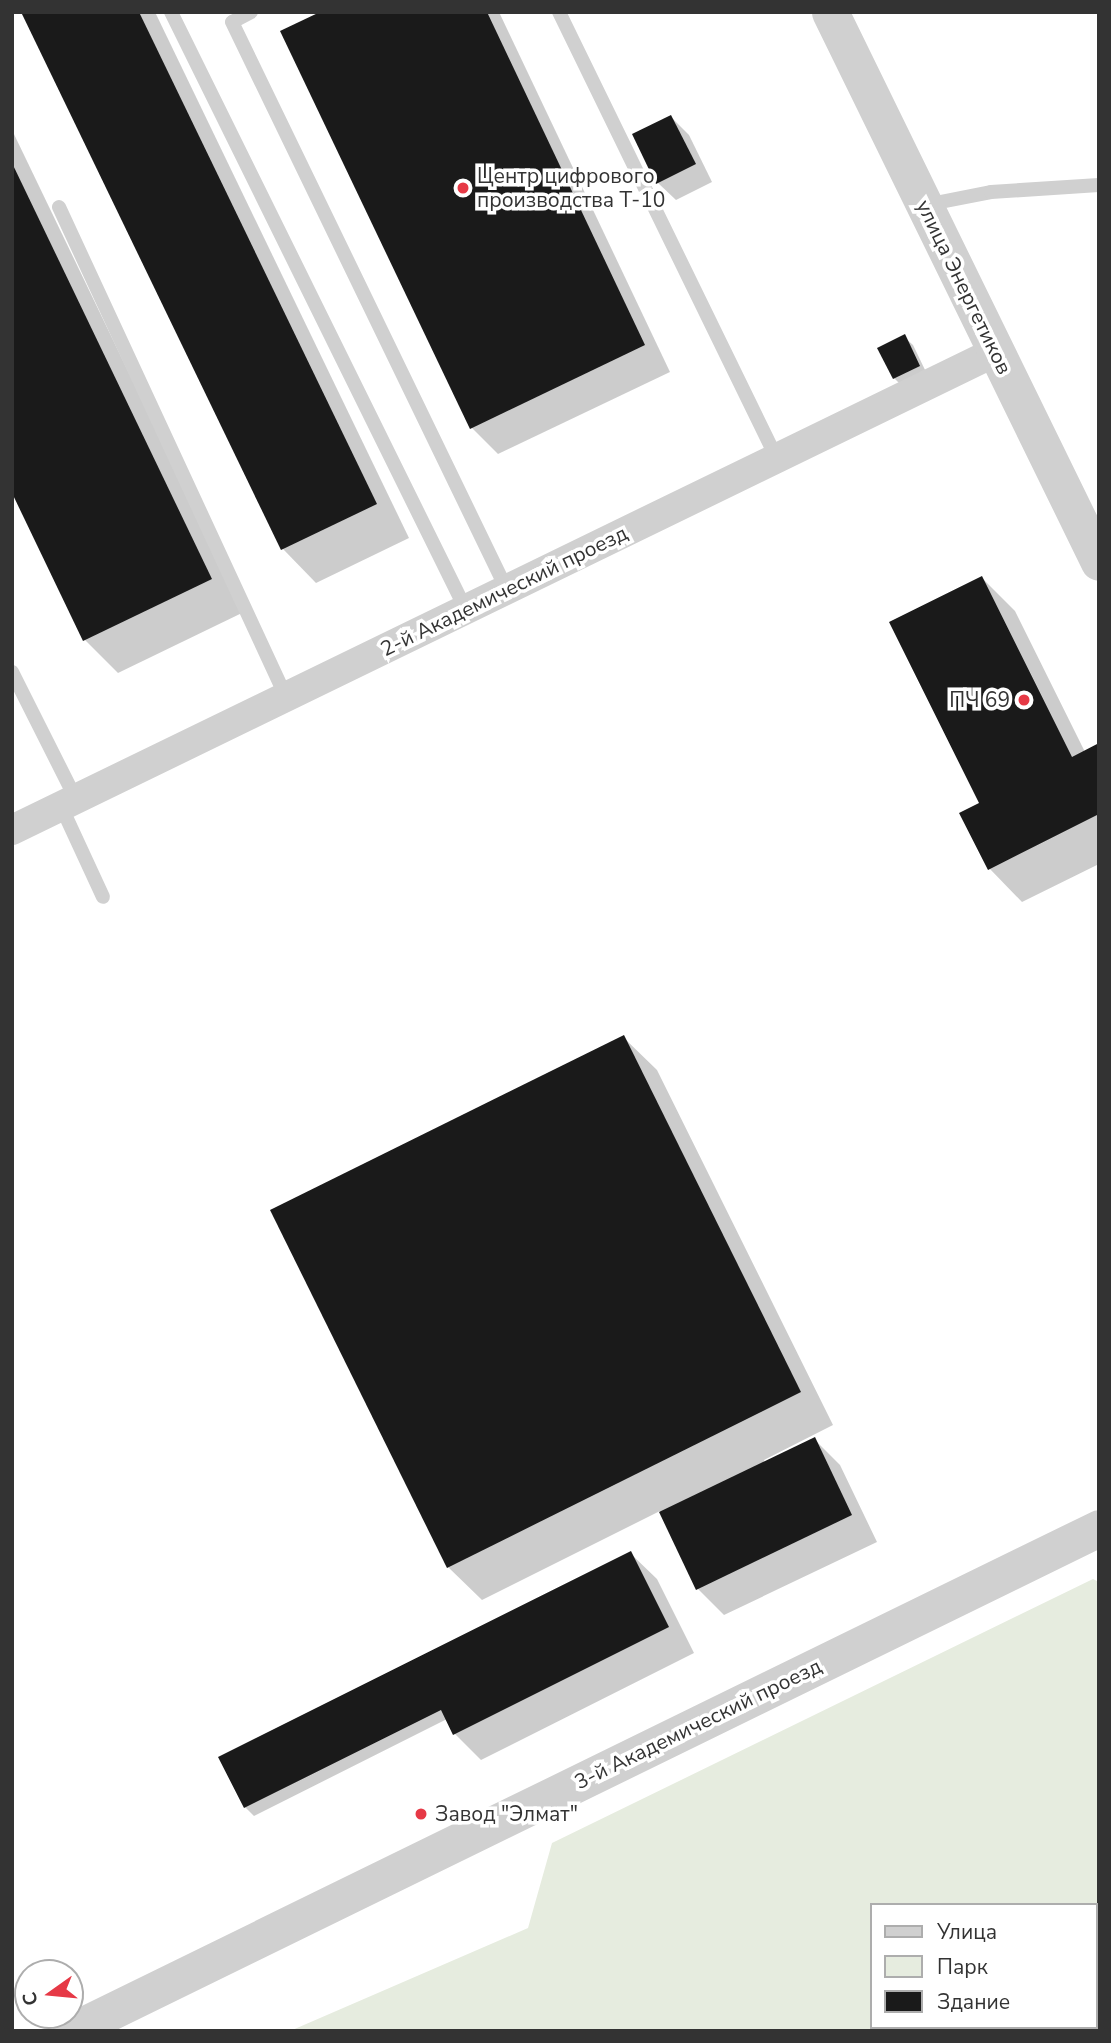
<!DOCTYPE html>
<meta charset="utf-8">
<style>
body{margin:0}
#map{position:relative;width:1111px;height:2043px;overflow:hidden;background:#fff;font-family:"Nunito Sans",sans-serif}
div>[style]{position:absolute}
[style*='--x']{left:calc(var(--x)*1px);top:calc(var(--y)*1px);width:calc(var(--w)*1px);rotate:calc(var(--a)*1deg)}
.green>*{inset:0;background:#e6ecdf}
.shadow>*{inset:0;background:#0003}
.building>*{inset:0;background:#1a1a1a}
.service>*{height:14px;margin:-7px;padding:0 7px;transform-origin:7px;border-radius:7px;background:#d0d0d0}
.minor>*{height:30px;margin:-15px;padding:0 15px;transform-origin:15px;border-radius:15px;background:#d0d0d0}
.tertiary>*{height:37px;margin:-18.5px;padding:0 18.5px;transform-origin:18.5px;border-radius:18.5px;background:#d0d0d0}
.dots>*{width:19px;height:19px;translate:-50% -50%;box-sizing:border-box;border:4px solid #fff;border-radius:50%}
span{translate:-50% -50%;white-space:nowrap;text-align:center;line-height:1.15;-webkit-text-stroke:7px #fff;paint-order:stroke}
.poi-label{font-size:21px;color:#333}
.left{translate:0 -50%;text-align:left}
.right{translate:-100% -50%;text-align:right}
.street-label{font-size:21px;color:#333}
.frame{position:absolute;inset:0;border:14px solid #333;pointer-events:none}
.legend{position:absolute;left:870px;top:1903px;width:228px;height:126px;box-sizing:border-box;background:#fff;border:2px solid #adadad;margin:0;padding:9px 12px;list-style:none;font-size:21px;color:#333}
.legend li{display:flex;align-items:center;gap:14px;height:35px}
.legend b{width:35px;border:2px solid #adadad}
.north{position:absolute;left:14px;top:1959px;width:70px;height:70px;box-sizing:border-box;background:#fff;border:2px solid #adadad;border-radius:50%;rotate:255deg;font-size:19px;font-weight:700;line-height:28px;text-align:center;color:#333}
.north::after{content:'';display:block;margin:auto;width:24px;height:32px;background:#e63946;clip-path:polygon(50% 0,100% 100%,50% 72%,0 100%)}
</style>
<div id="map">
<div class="green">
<div style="clip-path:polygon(evenodd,1093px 1579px,1099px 1582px,1099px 2031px,290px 2031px,528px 1928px,552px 1843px,1093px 1579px,871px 1905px,1095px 1905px,1095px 2027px,871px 2027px,871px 1905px)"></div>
</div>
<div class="shadow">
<div style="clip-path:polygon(23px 12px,155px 12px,409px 538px,316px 583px,283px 549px)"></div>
<div style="clip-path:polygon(324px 12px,499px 12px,670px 372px,498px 454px,472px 428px,283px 32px)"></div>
<div style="clip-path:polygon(671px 117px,689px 135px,712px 182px,676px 200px,658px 183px)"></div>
<div style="clip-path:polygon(12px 130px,244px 612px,118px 673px,85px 640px,12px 489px)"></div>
<div style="clip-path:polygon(904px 337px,913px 345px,927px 374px,903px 387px,894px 378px)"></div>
<div style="clip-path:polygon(982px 578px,1015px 611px,1085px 752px,1099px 745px,1099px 864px,1022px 902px,989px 868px,981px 804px)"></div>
<div style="clip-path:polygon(623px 1037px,657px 1070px,833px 1425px,764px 1460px,765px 1463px,814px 1439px,840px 1465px,877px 1542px,724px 1615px,698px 1589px,660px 1511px,482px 1600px,448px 1567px)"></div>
<div style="clip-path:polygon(630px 1553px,657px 1579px,694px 1653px,481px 1760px,455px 1734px,447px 1719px,254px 1816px,245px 1807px)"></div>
</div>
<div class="building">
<div style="clip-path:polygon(21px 12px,139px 12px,377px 504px,281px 550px)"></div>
<div style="clip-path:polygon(320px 12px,487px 12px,645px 345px,470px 429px,280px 31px)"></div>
<div style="clip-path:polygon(671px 115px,696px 164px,656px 184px,632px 134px)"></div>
<div style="clip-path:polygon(12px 163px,212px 579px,83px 641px,12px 493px)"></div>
<div style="clip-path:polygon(905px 334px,920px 366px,893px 379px,877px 348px)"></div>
<div style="clip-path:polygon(982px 576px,1072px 757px,1099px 743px,1099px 814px,988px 870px,959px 813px,979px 803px,889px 622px)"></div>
<div style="clip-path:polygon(624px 1035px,801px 1392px,447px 1568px,270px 1210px)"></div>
<div style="clip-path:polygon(815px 1437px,852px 1515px,696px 1590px,659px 1512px)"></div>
<div style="clip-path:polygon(631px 1551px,669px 1627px,453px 1735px,441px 1710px,244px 1808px,218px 1757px)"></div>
</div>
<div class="service">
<div style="--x:171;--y:12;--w:667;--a:63.74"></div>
<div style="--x:251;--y:12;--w:21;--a:152"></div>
<div style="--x:232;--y:22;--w:631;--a:64.17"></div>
<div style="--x:559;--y:12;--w:496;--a:64"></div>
<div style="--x:925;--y:205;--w:67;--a:-11.1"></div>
<div style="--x:991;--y:192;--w:108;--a:-3.7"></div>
<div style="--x:59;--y:207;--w:540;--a:65.14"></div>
<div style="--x:12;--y:672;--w:142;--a:63.3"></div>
<div style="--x:61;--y:806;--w:100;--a:65.2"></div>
</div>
<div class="minor">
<div style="--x:12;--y:830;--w:1093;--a:-25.93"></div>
</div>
<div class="tertiary">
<div style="--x:830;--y:12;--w:612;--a:63.94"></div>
<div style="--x:71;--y:2031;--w:1144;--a:-26.07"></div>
</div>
<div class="dots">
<div style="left:463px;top:188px;background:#e63946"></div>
<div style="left:1024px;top:700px;background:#e63946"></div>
<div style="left:421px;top:1814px;background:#e63946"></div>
</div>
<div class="poi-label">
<span class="left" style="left:477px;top:188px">Центр цифрового<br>производства Т-10</span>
<span class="right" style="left:1010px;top:700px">ПЧ 69</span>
<span class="left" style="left:435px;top:1814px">Завод "Элмат"</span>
</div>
<div class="street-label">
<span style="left:964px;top:287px;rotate:64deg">улица Энергетиков</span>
<span style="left:504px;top:591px;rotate:-26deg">2-й Академический проезд</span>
<span style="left:698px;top:1724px;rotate:-26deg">3-й Академический проезд</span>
</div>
<div class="frame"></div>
<ul class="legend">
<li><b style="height:9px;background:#d0d0d0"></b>Улица</li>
<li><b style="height:19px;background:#e6ecdf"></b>Парк</li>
<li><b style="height:19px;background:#1a1a1a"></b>Здание</li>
</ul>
<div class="north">С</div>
</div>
